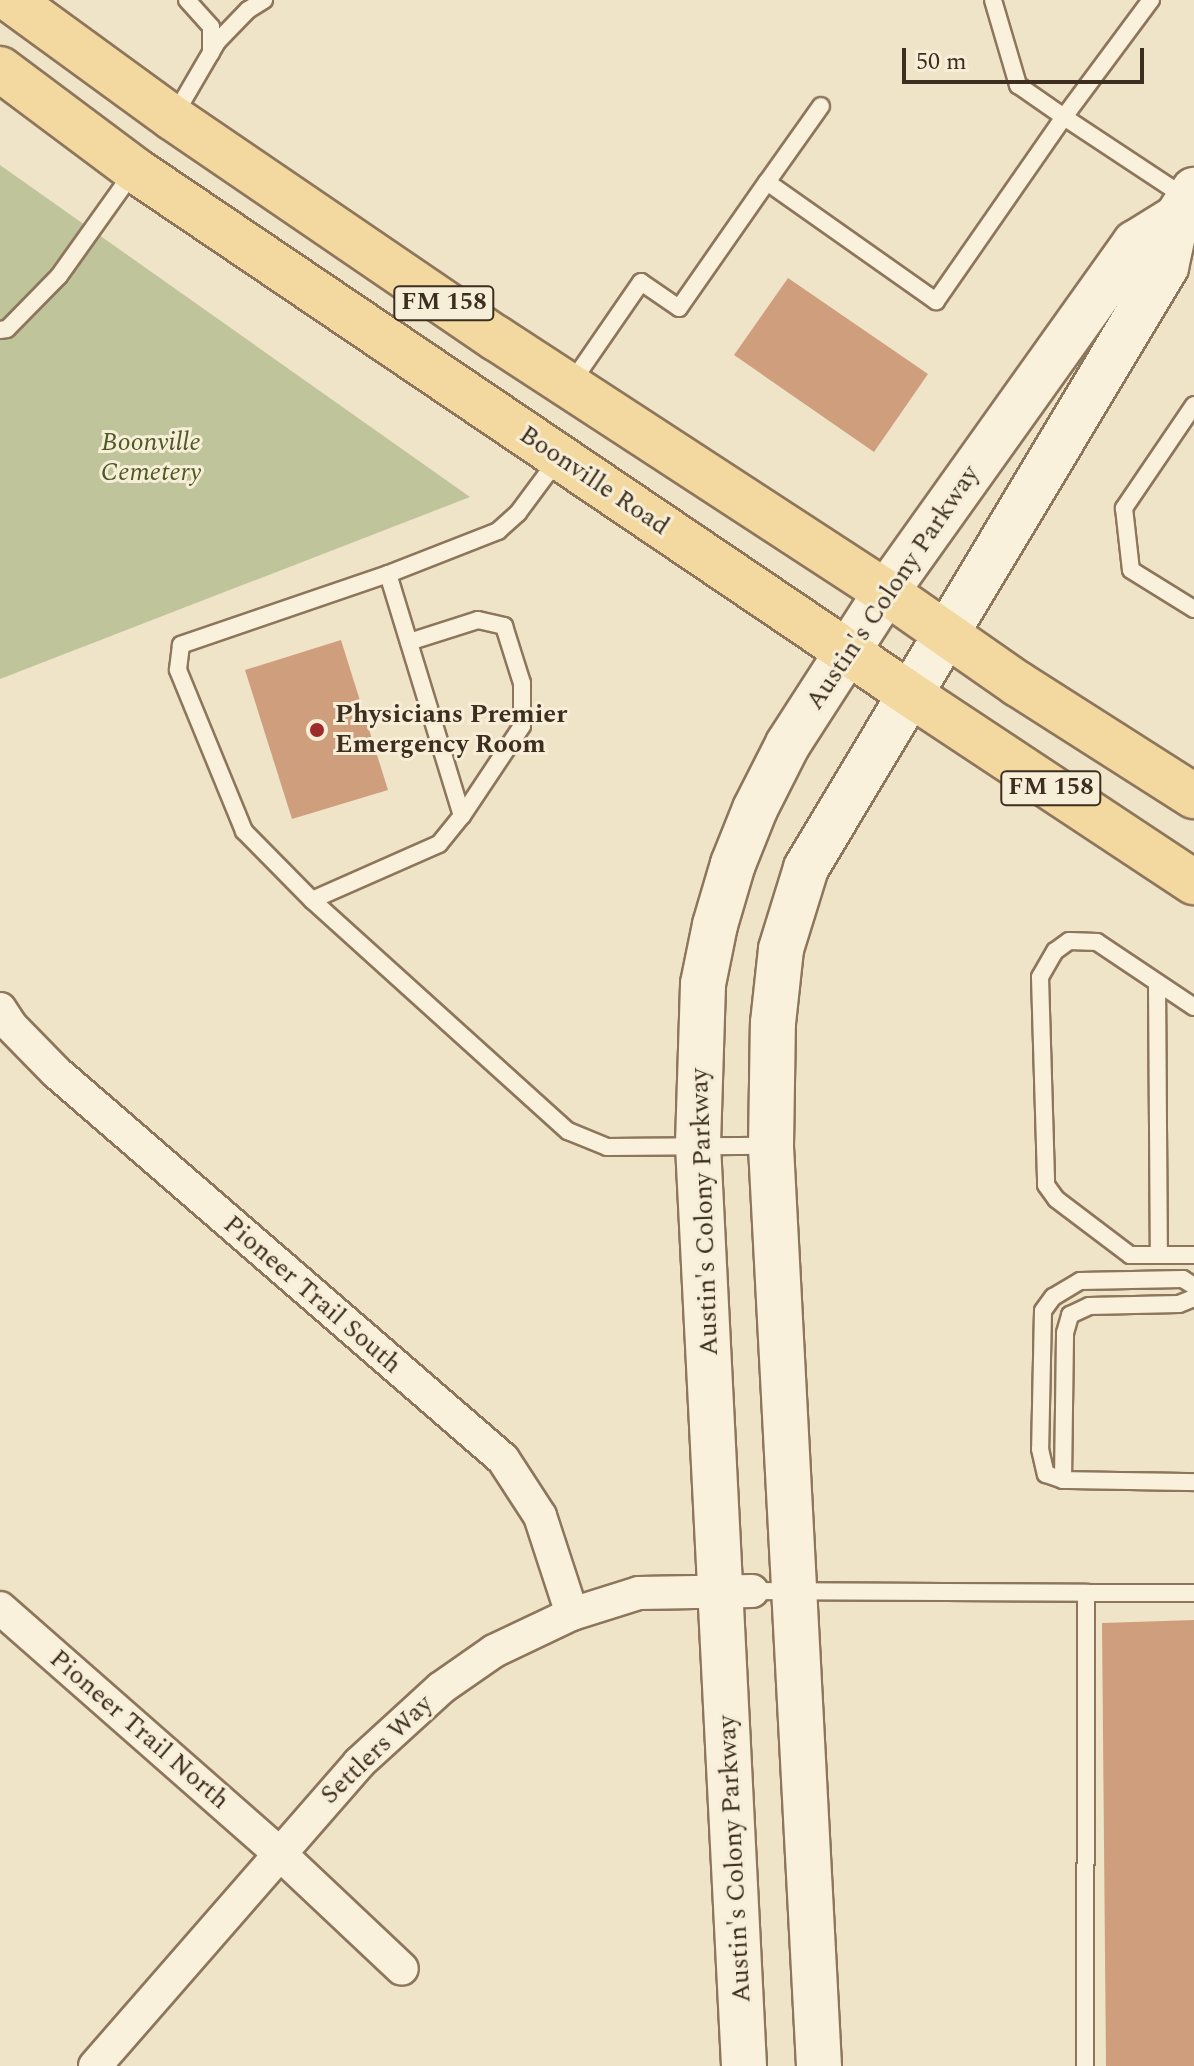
<!DOCTYPE html>
<style>
body{margin:0}
#map{position:relative;width:1194px;height:2066px;overflow:hidden;background:#f0e4c8;font-family:Spectral,serif}
div>[style]{position:absolute}
[style*='--x']{left:calc(var(--x)*1px);top:calc(var(--y)*1px);width:calc(var(--w)*1px);rotate:calc(var(--a)*1deg)}
.cemetery>*{inset:0;background:#bfc49a}
.building>*{inset:0;background:#cf9f7d}
.roads{filter:drop-shadow(2px 0 #8d765c) drop-shadow(-2px 0 #8d765c) drop-shadow(0 2px #8d765c) drop-shadow(0 -2px #8d765c)}
.lane>*{height:16px;margin:-8px;padding:0 8px;transform-origin:8px;border-radius:8px;background:#faf1dc}
.street>*{height:32px;margin:-16px;padding:0 16px;transform-origin:16px;border-radius:16px;background:#faf1dc}
.secondary>*{height:44px;margin:-22px;padding:0 22px;transform-origin:22px;border-radius:22px;background:#faf1dc}
.primary>*{height:44px;margin:-22px;padding:0 22px;transform-origin:22px;border-radius:22px;background:#f3d9a0}
.dots>*{width:22px;height:22px;translate:-50% -50%;box-sizing:border-box;border:4px solid #f7eed8;border-radius:50%}
span{translate:-50% -50%;white-space:nowrap;text-align:center;line-height:1.15;-webkit-text-stroke:6px #f7eed8;paint-order:stroke}
.shield-label span{padding:2px 6px;background:#f7eed8;border:2px solid;border-radius:6px;-webkit-text-stroke-width:0}
.shield-label{font-size:24px;color:#3d2e20;font-weight:700}
.park-label{font-size:26px;color:#4d5a26;font-style:italic}
.street-label{font-size:26px;color:#3d2e20}
.poi-label{font-size:26px;color:#3d2e20;font-weight:700}
.left{translate:0 -50%;text-align:left}
.scale{position:absolute;left:902px;top:48px;width:242px;height:36px;box-sizing:border-box;border:4px solid #3d2e20;border-top:0;padding-left:10px;font-size:24px;line-height:28px;white-space:nowrap;color:#3d2e20;-webkit-text-stroke:6px #f7eed8;paint-order:stroke}
</style>
<div id="map">
<div class="cemetery">
<div style="clip-path:polygon(0 165px,470px 497px,0 679px)"></div>
</div>
<div class="building">
<div style="clip-path:polygon(788px 278px,928px 374px,874px 452px,734px 355px)"></div>
<div style="clip-path:polygon(341px 640px,388px 790px,292px 819px,245px 670px)"></div>
<div style="clip-path:polygon(1194px 1620px,1194px 2066px,1106px 2066px,1102px 1623px)"></div>
</div>
<div class="roads">
<div class="lane">
<div style="--x:187;--y:0;--w:36;--a:48"></div>
<div style="--x:211;--y:27;--w:26;--a:90"></div>
<div style="--x:993;--y:0;--w:89;--a:73.6"></div>
<div style="--x:1018;--y:85;--w:56;--a:34.8"></div>
<div style="--x:1064;--y:117;--w:146;--a:-53.4"></div>
<div style="--x:174;--y:116;--w:86;--a:-59.8"></div>
<div style="--x:217;--y:42;--w:45;--a:-45.9"></div>
<div style="--x:248;--y:10;--w:19;--a:-32"></div>
<div style="--x:767;--y:182;--w:93;--a:-54.6"></div>
<div style="--x:0;--y:330;--w:7;--a:-8"></div>
<div style="--x:7;--y:329;--w:74;--a:-45.5"></div>
<div style="--x:59;--y:276;--w:129;--a:-54.5"></div>
<div style="--x:570;--y:385;--w:125;--a:-55.4"></div>
<div style="--x:641;--y:282;--w:46;--a:34.4"></div>
<div style="--x:679;--y:308;--w:154;--a:-55.1"></div>
<div style="--x:767;--y:182;--w:207;--a:35.2"></div>
<div style="--x:936;--y:301;--w:224;--a:-55.2"></div>
<div style="--x:1064;--y:117;--w:145;--a:33.5"></div>
<div style="--x:1194;--y:405;--w:125;--a:124.2"></div>
<div style="--x:1124;--y:508;--w:62;--a:83.6"></div>
<div style="--x:1131;--y:570;--w:74;--a:31.8"></div>
<div style="--x:558;--y:459;--w:67;--a:126.5"></div>
<div style="--x:518;--y:513;--w:27;--a:138"></div>
<div style="--x:498;--y:531;--w:118;--a:158.6"></div>
<div style="--x:388;--y:574;--w:219;--a:161.1"></div>
<div style="--x:181;--y:645;--w:25;--a:97"></div>
<div style="--x:178;--y:670;--w:174;--a:67.7"></div>
<div style="--x:244;--y:831;--w:97;--a:45.4"></div>
<div style="--x:312;--y:900;--w:345;--a:42.1"></div>
<div style="--x:568;--y:1131;--w:42;--a:22.3"></div>
<div style="--x:607;--y:1147;--w:163;--a:-0.4"></div>
<div style="--x:409;--y:642;--w:72;--a:-17.7"></div>
<div style="--x:478;--y:620;--w:27;--a:13"></div>
<div style="--x:504;--y:626;--w:60;--a:72.5"></div>
<div style="--x:522;--y:683;--w:43;--a:90"></div>
<div style="--x:522;--y:726;--w:108;--a:123.7"></div>
<div style="--x:312;--y:900;--w:139;--a:-23.8"></div>
<div style="--x:439;--y:844;--w:36;--a:-51"></div>
<div style="--x:462;--y:816;--w:253;--a:-107"></div>
<div style="--x:1157;--y:983;--w:272;--a:89.6"></div>
<div style="--x:1194;--y:1007;--w:117;--a:-146.2"></div>
<div style="--x:1097;--y:942;--w:28;--a:-178"></div>
<div style="--x:1069;--y:941;--w:17;--a:144"></div>
<div style="--x:1055;--y:951;--w:30;--a:120"></div>
<div style="--x:1040;--y:977;--w:208;--a:88.3"></div>
<div style="--x:1046;--y:1185;--w:17;--a:54"></div>
<div style="--x:1056;--y:1199;--w:93;--a:37.1"></div>
<div style="--x:1130;--y:1255;--w:64;--a:0"></div>
<div style="--x:1194;--y:1286;--w:13;--a:-148"></div>
<div style="--x:1183;--y:1279;--w:103;--a:178.9"></div>
<div style="--x:1080;--y:1281;--w:31;--a:149"></div>
<div style="--x:1053;--y:1297;--w:17;--a:126"></div>
<div style="--x:1043;--y:1311;--w:138;--a:91.2"></div>
<div style="--x:1040;--y:1449;--w:26;--a:77"></div>
<div style="--x:1046;--y:1474;--w:18;--a:19"></div>
<div style="--x:1063;--y:1480;--w:131;--a:0.9"></div>
<div style="--x:1063;--y:1480;--w:147;--a:-89.2"></div>
<div style="--x:1065;--y:1333;--w:19;--a:-74"></div>
<div style="--x:1070;--y:1315;--w:21;--a:-25"></div>
<div style="--x:1089;--y:1306;--w:90;--a:-1.3"></div>
<div style="--x:1179;--y:1304;--w:16;--a:-22"></div>
<div style="--x:752;--y:1591;--w:334;--a:0.3"></div>
<div style="--x:1086;--y:1593;--w:473;--a:90.1"></div>
<div style="--x:1086;--y:1593;--w:108;--a:0"></div>
</div>
<div class="street">
<div style="--x:0;--y:1009;--w:20;--a:57"></div>
<div style="--x:11;--y:1026;--w:64;--a:45.6"></div>
<div style="--x:56;--y:1072;--w:591;--a:40.89"></div>
<div style="--x:503;--y:1459;--w:68;--a:57"></div>
<div style="--x:540;--y:1516;--w:103;--a:71.9"></div>
<div style="--x:0;--y:1608;--w:370;--a:41.3"></div>
<div style="--x:278;--y:1852;--w:170;--a:43.3"></div>
<div style="--x:95;--y:2066;--w:402;--a:-48.9"></div>
<div style="--x:359;--y:1763;--w:111;--a:-42.4"></div>
<div style="--x:441;--y:1688;--w:65;--a:-34.9"></div>
<div style="--x:494;--y:1651;--w:86;--a:-25.4"></div>
<div style="--x:572;--y:1614;--w:70;--a:-17.4"></div>
<div style="--x:639;--y:1593;--w:113;--a:-1"></div>
</div>
<div class="secondary">
<div style="--x:744;--y:2066;--w:923;--a:-92.86"></div>
<div style="--x:698;--y:1144;--w:160;--a:-88.2"></div>
<div style="--x:703;--y:984;--w:60;--a:-78.5"></div>
<div style="--x:715;--y:925;--w:64;--a:-73.6"></div>
<div style="--x:733;--y:864;--w:59;--a:-68.2"></div>
<div style="--x:755;--y:809;--w:73;--a:-63.1"></div>
<div style="--x:788;--y:744;--w:181;--a:-57.2"></div>
<div style="--x:886;--y:592;--w:429;--a:-54.5"></div>
<div style="--x:1135;--y:243;--w:49;--a:-31.8"></div>
<div style="--x:819;--y:2066;--w:921;--a:-92.99"></div>
<div style="--x:771;--y:1146;--w:123;--a:-89.1"></div>
<div style="--x:773;--y:1023;--w:74;--a:-83.8"></div>
<div style="--x:781;--y:949;--w:85;--a:-72.8"></div>
<div style="--x:806;--y:868;--w:701;--a:-59.08"></div>
<div style="--x:1166;--y:267;--w:51;--a:-77.6"></div>
<div style="--x:1177;--y:217;--w:32;--a:-58"></div>
</div>
<div class="primary">
<div style="--x:11;--y:0;--w:200;--a:36.1"></div>
<div style="--x:173;--y:118;--w:391;--a:34.3"></div>
<div style="--x:496;--y:338;--w:465;--a:33.1"></div>
<div style="--x:886;--y:592;--w:161;--a:34.9"></div>
<div style="--x:1018;--y:684;--w:209;--a:32.5"></div>
<div style="--x:0;--y:69;--w:169;--a:36.8"></div>
<div style="--x:135;--y:170;--w:933;--a:34.08"></div>
<div style="--x:908;--y:693;--w:343;--a:33.5"></div>
</div>
</div>
<div class="dots">
<div style="left:317px;top:730px;background:#9e2a2b"></div>
</div>
<div class="shield-label">
<span style="left:444px;top:303px">FM 158</span>
<span style="left:1051px;top:788px">FM 158</span>
</div>
<div class="park-label">
<span style="left:151px;top:458px">Boonville<br>Cemetery</span>
</div>
<div class="street-label">
<span style="left:594px;top:481px;rotate:34deg">Boonville Road</span>
<span style="left:893px;top:588px;rotate:-56deg">Austin's Colony Parkway</span>
<span style="left:705px;top:1212px;rotate:-92deg">Austin's Colony Parkway</span>
<span style="left:312px;top:1295px;rotate:41deg">Pioneer Trail South</span>
<span style="left:139px;top:1730px;rotate:41deg">Pioneer Trail North</span>
<span style="left:377px;top:1750px;rotate:-44deg">Settlers Way</span>
<span style="left:735px;top:1859px;rotate:-93deg">Austin's Colony Parkway</span>
</div>
<div class="poi-label">
<span class="left" style="left:335px;top:730px">Physicians Premier<br>Emergency Room</span>
</div>
<div class="scale">50 m</div>
</div>
